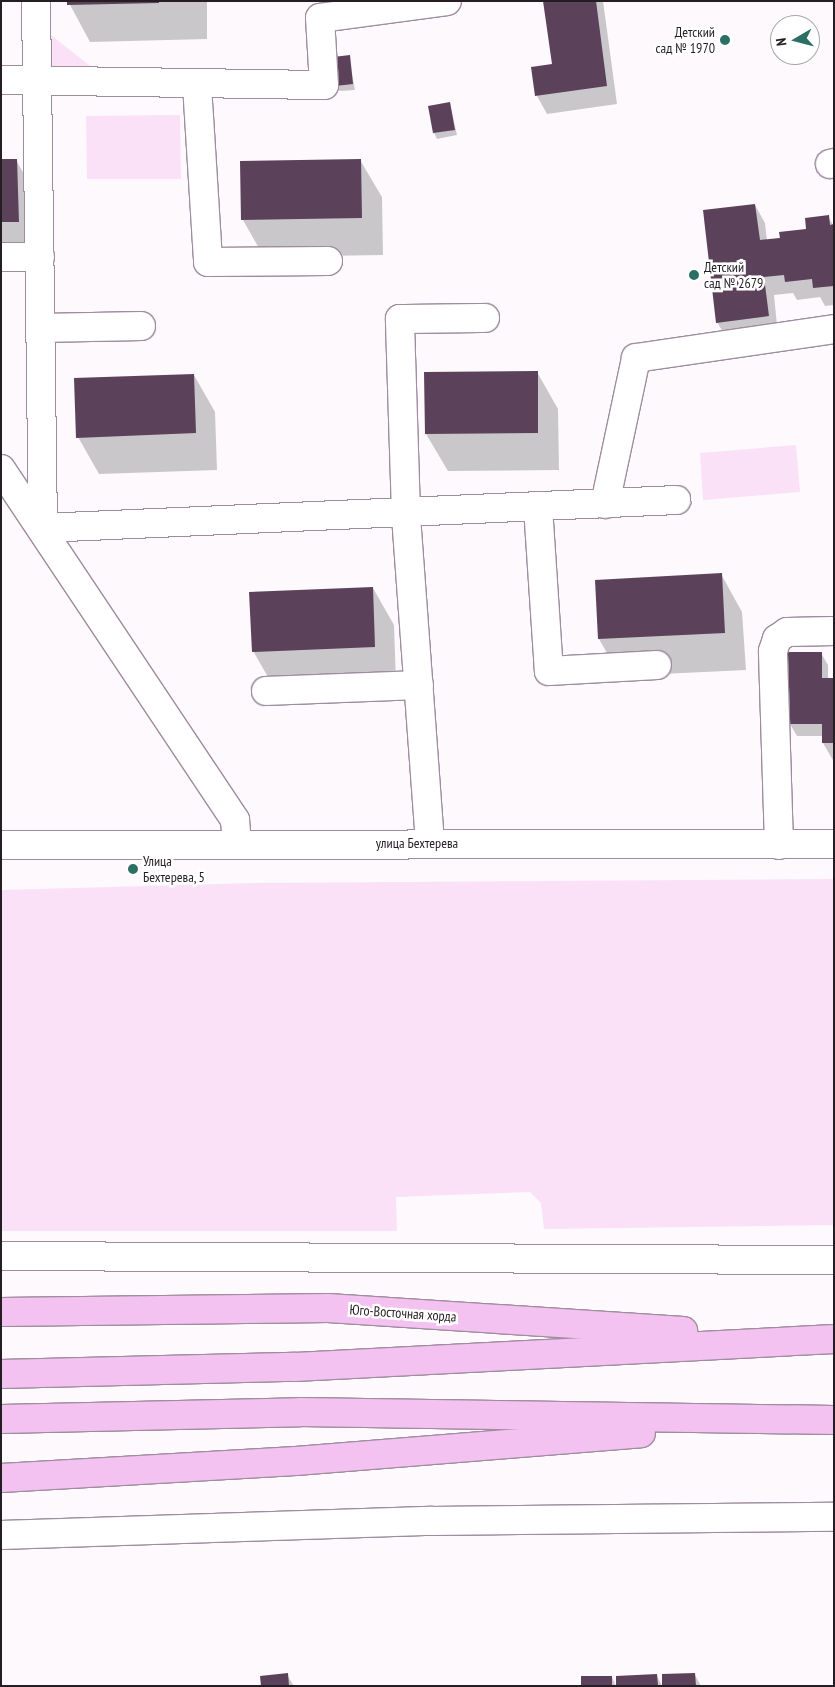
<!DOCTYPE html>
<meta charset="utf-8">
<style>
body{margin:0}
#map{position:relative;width:835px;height:1687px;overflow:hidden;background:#fdf9fd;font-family:"PT Sans Narrow",sans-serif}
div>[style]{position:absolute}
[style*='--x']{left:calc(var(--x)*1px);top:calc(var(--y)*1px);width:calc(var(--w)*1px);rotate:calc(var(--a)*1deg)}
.green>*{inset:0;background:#fae1f7}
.shadow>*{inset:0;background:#0003}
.building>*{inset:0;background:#5c415a}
.roads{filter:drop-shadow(1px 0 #9f8c9e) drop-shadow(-1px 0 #9f8c9e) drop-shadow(0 1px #9f8c9e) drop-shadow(0 -1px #9f8c9e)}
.minor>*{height:28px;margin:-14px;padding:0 14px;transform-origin:14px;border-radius:14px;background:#fff}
.major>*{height:28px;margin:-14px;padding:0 14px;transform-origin:14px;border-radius:14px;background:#f3c2f0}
.dots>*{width:14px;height:14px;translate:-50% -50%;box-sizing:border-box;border:2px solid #fff;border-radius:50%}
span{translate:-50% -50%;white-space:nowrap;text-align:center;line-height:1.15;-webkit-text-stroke:5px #fff;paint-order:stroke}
.poi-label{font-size:14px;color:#241d23}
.right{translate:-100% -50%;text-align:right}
.left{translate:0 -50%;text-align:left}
.street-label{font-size:14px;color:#241d23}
.frame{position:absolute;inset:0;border:2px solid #241d23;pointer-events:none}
.north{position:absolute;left:770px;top:15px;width:50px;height:50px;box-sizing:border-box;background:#fff;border:1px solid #a7a5a7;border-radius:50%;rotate:262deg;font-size:14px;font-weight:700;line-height:20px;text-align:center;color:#241d23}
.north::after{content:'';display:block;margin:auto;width:18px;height:22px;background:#2c7064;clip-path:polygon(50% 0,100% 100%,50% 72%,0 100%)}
</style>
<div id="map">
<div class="green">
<div style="clip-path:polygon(42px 28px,103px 76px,45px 74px)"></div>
<div style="clip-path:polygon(180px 115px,181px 179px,87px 179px,86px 116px)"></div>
<div style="clip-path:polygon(796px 445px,800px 492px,703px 500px,700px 453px)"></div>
<div style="clip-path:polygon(834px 879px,834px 1225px,544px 1229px,541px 1203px,530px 1192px,396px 1197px,397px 1231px,1px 1231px,1px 890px,257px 883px)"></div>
</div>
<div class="shadow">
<div style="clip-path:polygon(68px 1px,207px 1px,207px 39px,90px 42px)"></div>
<div style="clip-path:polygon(545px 1px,603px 1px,617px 104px,547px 114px,537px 96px,553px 65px)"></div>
<div style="clip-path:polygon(349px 57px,355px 90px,340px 91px,336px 85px)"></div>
<div style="clip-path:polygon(450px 104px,457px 135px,437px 139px,434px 133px)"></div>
<div style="clip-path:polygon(1px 160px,16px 160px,37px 197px,39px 259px,1px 260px)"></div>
<div style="clip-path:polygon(360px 160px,382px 197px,383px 255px,264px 257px,243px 220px)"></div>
<div style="clip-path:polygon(755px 205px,765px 223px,767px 241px,807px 230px,828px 217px,834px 226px,834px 305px,825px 306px,820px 297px,797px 300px,793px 293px,774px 295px,778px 335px,728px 341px,717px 322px)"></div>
<div style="clip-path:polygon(537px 372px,558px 409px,559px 470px,448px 471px,426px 434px)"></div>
<div style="clip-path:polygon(194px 375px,215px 412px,217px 470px,99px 474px,78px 437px)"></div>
<div style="clip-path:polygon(721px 574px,742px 612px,746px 670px,620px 676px,599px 639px)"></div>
<div style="clip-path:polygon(373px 588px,394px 625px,396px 683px,275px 689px,253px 651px)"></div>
<div style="clip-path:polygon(821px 653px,828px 665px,828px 680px,834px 680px,834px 762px,823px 743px,823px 736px,797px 736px,790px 724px)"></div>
<div style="clip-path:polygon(287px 1675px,294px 1686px,262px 1686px)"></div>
<div style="clip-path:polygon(695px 1675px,701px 1686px,663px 1686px)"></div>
<div style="clip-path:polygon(657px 1676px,662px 1686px,617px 1686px)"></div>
<div style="clip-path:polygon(612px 1677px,616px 1686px,583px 1686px)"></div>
</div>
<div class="building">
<div style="clip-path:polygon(67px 1px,159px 1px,159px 3px,67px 5px)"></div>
<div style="clip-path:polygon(543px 1px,596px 1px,607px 86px,535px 96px,531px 67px,552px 64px)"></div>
<div style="clip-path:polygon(350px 55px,353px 84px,335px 86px,333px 57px)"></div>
<div style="clip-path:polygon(450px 102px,455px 130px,433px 133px,428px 106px)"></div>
<div style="clip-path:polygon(1px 159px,17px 159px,19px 222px,1px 222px)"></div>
<div style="clip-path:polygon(361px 159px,362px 218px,241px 220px,240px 161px)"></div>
<div style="clip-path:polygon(755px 204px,760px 240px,780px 238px,779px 232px,806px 229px,805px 218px,829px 215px,830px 225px,834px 224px,834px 286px,813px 288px,812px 279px,785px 282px,784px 275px,764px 277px,769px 316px,716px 323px,703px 210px)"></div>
<div style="clip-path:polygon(538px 371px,538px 433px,425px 434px,424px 372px)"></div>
<div style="clip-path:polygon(194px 374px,196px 433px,76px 438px,74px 378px)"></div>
<div style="clip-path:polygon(722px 573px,725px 633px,598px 639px,595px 580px)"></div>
<div style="clip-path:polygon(373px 587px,375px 647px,252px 652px,249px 592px)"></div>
<div style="clip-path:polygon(788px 652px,822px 652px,822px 678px,834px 678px,834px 743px,822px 743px,822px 724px,788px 724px)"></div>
<div style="clip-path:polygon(288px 1673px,289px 1686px,261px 1686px,260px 1676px)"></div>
<div style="clip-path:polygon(695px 1673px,696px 1686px,662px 1686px,662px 1674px)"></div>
<div style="clip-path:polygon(657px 1674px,658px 1686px,616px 1686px,616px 1676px)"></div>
<div style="clip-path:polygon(581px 1676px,612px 1676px,612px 1686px,581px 1686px)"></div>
</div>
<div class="roads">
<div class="minor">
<div style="--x:36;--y:1;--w:527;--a:89.24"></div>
<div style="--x:43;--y:528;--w:634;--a:-2.53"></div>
<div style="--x:1;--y:80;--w:323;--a:0.9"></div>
<div style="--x:324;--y:85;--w:67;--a:-93.4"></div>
<div style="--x:320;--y:18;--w:128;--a:-7.6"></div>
<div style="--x:197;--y:85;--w:177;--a:86.4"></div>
<div style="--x:208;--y:262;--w:120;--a:-0.5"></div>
<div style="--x:830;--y:164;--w:4;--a:-14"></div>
<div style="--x:1;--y:257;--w:39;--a:0"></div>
<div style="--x:41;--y:328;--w:100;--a:-1.1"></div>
<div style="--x:1;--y:469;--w:422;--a:56.3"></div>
<div style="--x:235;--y:820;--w:24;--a:85"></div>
<div style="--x:605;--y:504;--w:149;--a:-78"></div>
<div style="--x:636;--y:358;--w:200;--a:-8.3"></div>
<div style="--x:538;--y:507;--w:164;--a:86.2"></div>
<div style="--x:549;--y:671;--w:108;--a:-3.2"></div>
<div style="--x:266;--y:691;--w:153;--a:-2.2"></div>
<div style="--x:430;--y:843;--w:330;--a:-94.2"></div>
<div style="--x:406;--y:514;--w:195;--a:-91.8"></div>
<div style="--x:400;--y:319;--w:85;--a:-0.7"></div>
<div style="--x:1;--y:845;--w:833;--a:-0.07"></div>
<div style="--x:779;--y:845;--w:194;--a:-91.8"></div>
<div style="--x:773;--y:651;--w:13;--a:-72"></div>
<div style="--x:777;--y:639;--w:12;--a:-35"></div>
<div style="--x:787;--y:632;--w:47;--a:-1.2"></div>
<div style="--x:1;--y:1256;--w:833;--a:0.28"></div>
<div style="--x:1;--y:1535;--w:431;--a:-1.9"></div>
<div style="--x:432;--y:1521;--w:402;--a:-0.6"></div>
</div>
<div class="major">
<div style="--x:1;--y:1312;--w:327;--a:-0.7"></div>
<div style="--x:328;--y:1308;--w:356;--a:3.7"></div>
<div style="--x:1;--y:1374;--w:294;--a:-1.4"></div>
<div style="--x:295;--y:1367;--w:540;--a:-2.97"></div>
<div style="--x:1;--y:1419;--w:299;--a:-1.3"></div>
<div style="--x:300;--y:1412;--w:534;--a:0.86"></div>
<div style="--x:1;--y:1478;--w:295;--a:-3.3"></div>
<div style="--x:296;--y:1461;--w:346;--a:-4.6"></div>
</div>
</div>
<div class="dots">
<div style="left:725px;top:40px;background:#2c7064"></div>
<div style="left:694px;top:275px;background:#2c7064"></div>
<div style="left:133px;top:869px;background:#2c7064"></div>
</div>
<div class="poi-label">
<span class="right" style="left:715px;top:40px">Детский<br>сад № 1970</span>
<span class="left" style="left:704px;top:275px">Детский<br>сад № 2679</span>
<span class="left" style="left:143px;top:869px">Улица<br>Бехтерева, 5</span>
</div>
<div class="street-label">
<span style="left:417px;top:843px">улица Бехтерева</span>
<span style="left:403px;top:1313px;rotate:4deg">Юго-Восточная хорда</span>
</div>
<div class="frame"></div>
<div class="north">N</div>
</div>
